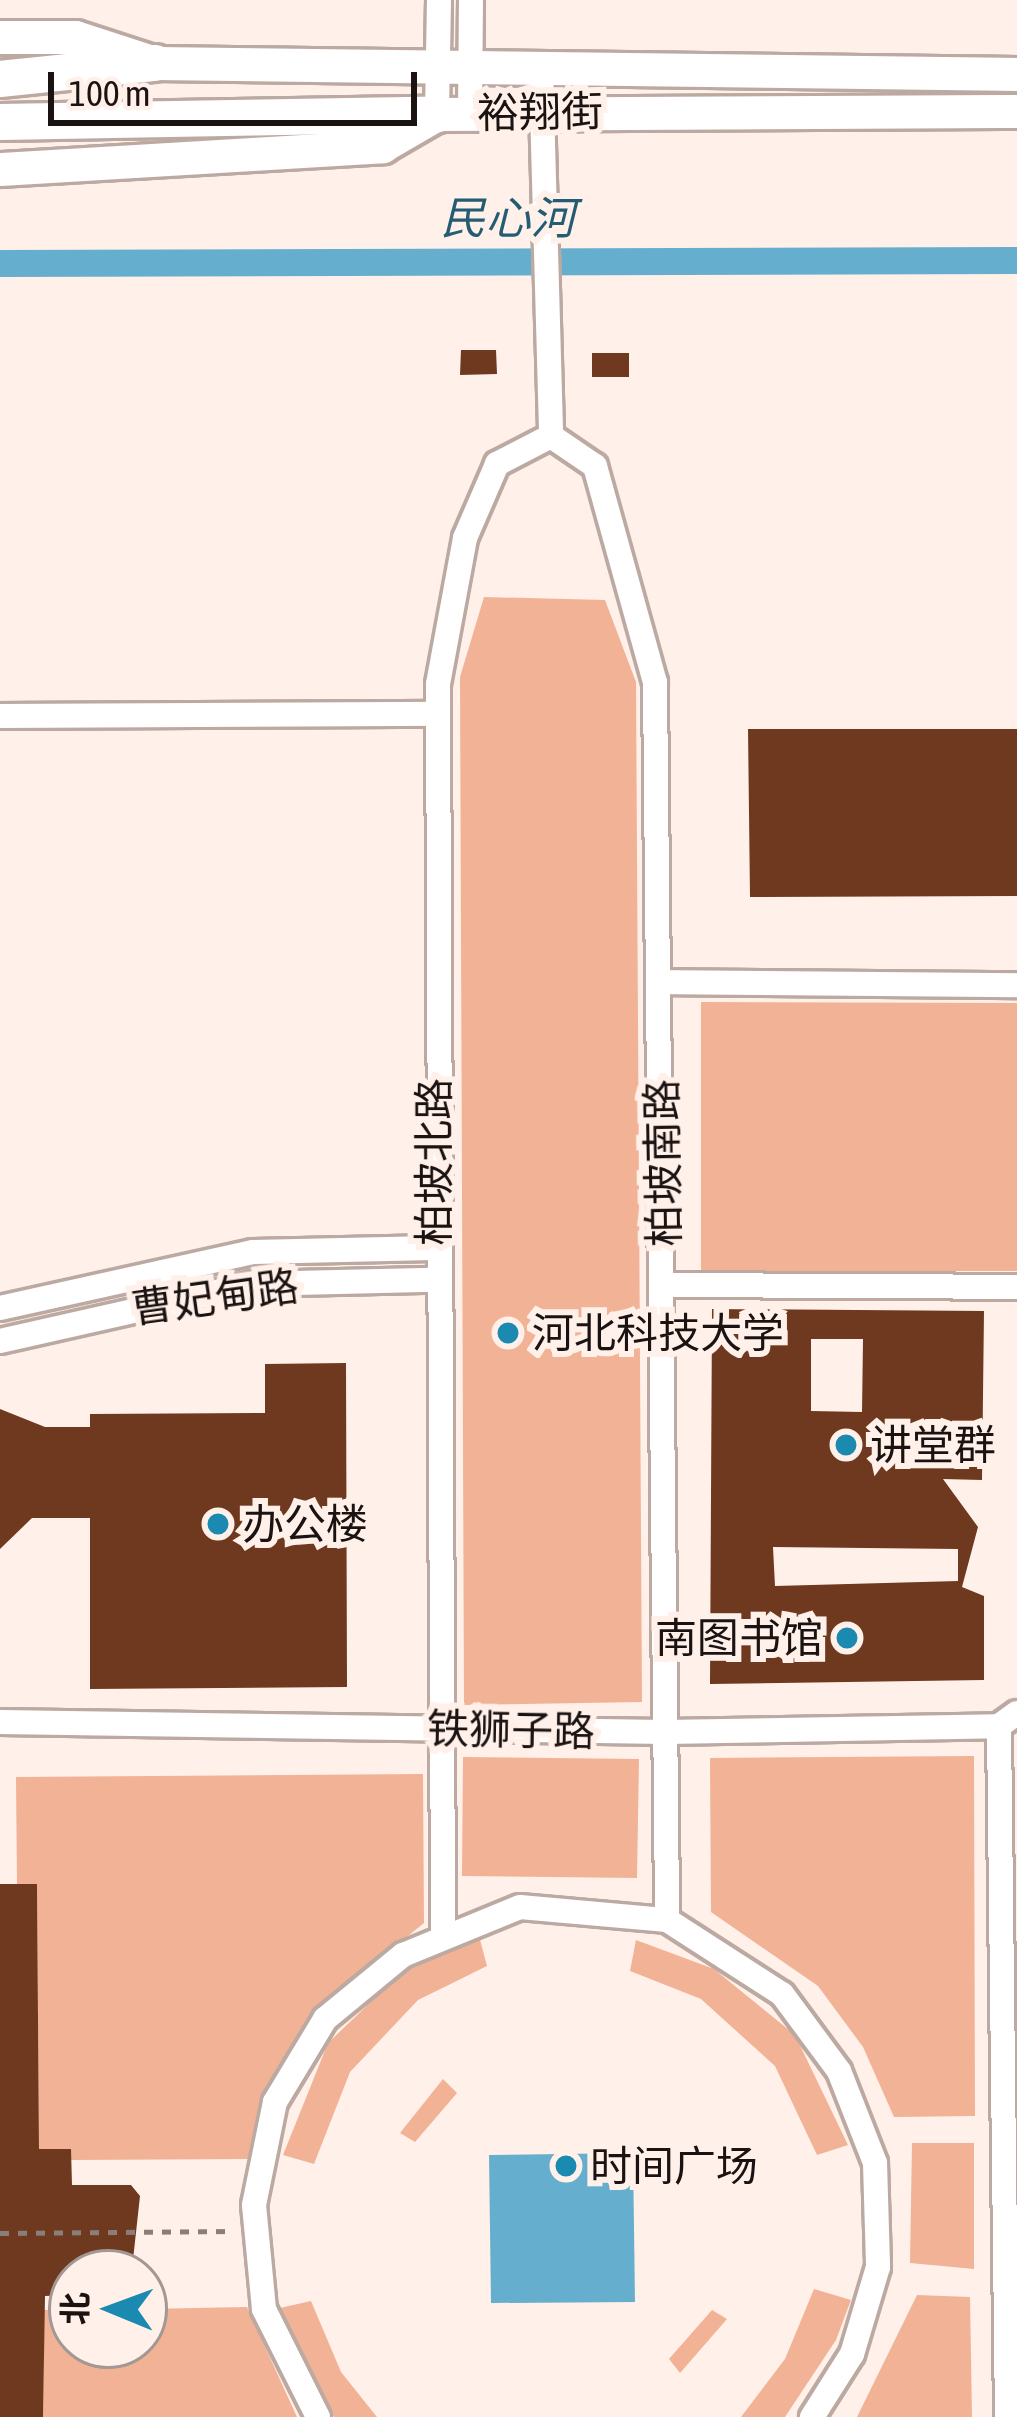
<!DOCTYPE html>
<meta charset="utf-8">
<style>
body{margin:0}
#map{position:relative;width:1017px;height:2417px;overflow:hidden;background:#fff0e9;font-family:"Asap Condensed","Noto Sans SC",sans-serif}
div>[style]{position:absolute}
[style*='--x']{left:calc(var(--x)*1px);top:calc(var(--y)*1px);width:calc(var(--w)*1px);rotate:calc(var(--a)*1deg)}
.green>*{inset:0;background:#f2b296}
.water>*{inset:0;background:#66aecd}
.canal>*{height:27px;margin:-13.5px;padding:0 13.5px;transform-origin:13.5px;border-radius:13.5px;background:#66aecd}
.building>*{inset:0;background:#6f3920}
.path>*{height:4.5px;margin-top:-2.25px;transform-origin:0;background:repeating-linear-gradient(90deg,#897e7a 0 9px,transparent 0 18px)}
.roads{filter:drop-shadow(3px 0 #bcaaa2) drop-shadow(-3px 0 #bcaaa2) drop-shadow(0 3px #bcaaa2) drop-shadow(0 -3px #bcaaa2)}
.minor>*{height:24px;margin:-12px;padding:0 12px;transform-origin:12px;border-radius:12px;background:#fff}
.major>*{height:33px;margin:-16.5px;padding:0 16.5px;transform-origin:16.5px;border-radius:16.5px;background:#fff}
.highway>*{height:36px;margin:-18px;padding:0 18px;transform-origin:18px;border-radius:18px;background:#fff}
.dots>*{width:33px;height:33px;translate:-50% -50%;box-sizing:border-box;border:6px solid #fff0e9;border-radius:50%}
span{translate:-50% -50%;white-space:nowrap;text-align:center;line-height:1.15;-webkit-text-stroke:12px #fff0e9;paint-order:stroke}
.street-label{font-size:42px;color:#1a1311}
.poi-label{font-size:42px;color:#1a1311}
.left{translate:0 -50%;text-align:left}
.right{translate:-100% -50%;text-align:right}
.water-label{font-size:45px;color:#245d73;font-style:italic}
.north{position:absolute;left:48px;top:2249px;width:120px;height:120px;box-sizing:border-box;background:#fff0e9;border:3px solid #a39893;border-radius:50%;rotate:271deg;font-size:33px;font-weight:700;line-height:48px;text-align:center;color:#1a1311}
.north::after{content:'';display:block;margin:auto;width:42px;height:54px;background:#1b8ab0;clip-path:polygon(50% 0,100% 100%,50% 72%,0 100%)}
.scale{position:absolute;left:48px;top:72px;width:369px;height:54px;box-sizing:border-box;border:6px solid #1a1311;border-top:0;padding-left:15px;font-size:36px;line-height:42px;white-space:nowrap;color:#1a1311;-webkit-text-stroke:9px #fff0e9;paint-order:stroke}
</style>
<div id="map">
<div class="green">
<div style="clip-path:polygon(484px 597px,605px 600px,636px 682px,642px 1702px,464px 1705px,460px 677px)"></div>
<div style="clip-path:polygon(701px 1002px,1017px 1003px,1017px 1271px,701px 1271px)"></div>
<div style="clip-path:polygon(974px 1756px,975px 2116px,894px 2117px,863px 2047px,818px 1986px,711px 1912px,710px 1758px)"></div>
<div style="clip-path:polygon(463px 1757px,639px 1759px,637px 1878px,462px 1876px)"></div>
<div style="clip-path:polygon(423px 1774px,424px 1923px,318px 2009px,275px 2077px,251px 2159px,71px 2160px,70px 2149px,39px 2149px,37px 1885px,17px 1884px,16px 1777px)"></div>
<div style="clip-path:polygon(479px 1936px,487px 1966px,418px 2000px,350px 2072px,314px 2164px,283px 2155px,328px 2043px,403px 1971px)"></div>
<div style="clip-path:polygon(636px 1940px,714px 1969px,795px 2035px,848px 2145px,817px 2155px,775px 2066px,701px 1999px,630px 1971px)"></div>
<div style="clip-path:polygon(443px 2079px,457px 2093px,415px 2142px,400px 2133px)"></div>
<div style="clip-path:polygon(912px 2143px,974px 2143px,974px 2269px,910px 2263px)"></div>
<div style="clip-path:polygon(814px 2289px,851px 2300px,836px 2340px,785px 2417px,741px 2417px,785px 2359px)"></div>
<div style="clip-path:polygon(917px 2295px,970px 2297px,972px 2417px,857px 2417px)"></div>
<div style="clip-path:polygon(311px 2301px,341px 2372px,377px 2417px,334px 2417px,311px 2386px,280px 2308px)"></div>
<div style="clip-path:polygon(247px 2307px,297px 2417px,43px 2417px,44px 2310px,72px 2310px,72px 2345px,144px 2345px,144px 2309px)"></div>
<div style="clip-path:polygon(712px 2310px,727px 2319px,680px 2373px,669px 2359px)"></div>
</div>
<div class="water">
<div style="clip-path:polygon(633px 2153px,635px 2302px,491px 2303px,489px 2155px)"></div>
</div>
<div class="canal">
<div style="--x:0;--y:263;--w:1017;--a:-0.17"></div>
</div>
<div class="building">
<div style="clip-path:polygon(461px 350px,496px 350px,497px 374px,460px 375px)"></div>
<div style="clip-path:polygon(592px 353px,629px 353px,629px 377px,592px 377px)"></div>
<div style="clip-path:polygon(748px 729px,1017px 729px,1017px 896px,750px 897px)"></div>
<div style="clip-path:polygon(evenodd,712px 1309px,984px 1311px,982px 1480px,943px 1479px,978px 1527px,962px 1587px,984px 1596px,984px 1680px,710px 1684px,712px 1309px,811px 1339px,863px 1339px,862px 1412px,811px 1411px,811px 1339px,712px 1309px,773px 1547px,958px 1549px,958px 1581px,775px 1586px,773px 1547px)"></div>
<div style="clip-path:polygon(346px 1363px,347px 1687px,90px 1689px,90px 1518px,32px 1518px,0 1549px,0 1409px,45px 1427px,90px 1427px,90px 1414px,265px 1413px,265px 1364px)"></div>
<div style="clip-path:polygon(0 1884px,37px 1884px,39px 2149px,71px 2149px,72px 2185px,131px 2185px,140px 2196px,132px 2269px,74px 2269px,72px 2295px,45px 2296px,43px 2417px,0 2417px)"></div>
</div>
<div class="path">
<div style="--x:0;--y:2233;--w:234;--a:-0.5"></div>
</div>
<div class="roads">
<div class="minor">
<div style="--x:541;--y:72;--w:364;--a:88.4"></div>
<div style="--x:470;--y:113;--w:113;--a:-89.5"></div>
<div style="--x:437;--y:114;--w:114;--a:-89"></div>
<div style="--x:551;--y:436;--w:53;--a:34.3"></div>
<div style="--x:595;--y:466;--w:224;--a:74.5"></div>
<div style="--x:655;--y:682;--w:1238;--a:89.44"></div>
<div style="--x:0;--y:716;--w:437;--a:-0.3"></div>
<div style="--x:660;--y:982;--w:357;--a:0.5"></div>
<div style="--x:665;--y:1285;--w:352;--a:0.3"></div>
<div style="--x:0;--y:1308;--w:259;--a:-12.5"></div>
<div style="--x:253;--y:1252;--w:180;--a:-1.3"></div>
<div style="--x:0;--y:1341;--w:258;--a:-12.7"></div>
<div style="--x:252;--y:1284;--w:182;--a:-1.3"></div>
<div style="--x:0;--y:1722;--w:666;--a:0.86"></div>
<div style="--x:666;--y:1732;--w:333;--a:-1"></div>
<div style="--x:999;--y:1726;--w:22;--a:-36"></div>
<div style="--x:999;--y:1726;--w:691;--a:89.34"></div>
<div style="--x:443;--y:1931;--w:1247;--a:-90.23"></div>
<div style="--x:438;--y:684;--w:148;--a:-79.5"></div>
<div style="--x:465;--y:538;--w:81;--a:-66.6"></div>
<div style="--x:497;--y:464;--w:61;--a:-27.4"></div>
<div style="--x:318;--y:2417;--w:121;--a:-116.6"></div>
<div style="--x:264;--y:2309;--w:104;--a:-95.5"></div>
<div style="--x:254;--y:2205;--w:105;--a:-78.5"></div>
<div style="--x:275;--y:2102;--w:97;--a:-58.9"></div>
<div style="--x:325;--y:2019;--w:101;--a:-39.4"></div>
<div style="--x:403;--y:1955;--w:126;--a:-22.3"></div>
<div style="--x:520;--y:1907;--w:148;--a:5.1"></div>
<div style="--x:667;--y:1920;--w:137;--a:32.8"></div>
<div style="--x:782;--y:1994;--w:96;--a:53.5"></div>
<div style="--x:839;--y:2071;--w:99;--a:68.6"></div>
<div style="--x:875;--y:2163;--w:104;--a:88.3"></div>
<div style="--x:878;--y:2267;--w:91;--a:106.6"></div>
<div style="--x:852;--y:2354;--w:75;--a:122.4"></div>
</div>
<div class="major">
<div style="--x:0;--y:37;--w:75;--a:0"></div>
<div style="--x:75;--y:37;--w:84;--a:18"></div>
<div style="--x:155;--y:63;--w:862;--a:0.73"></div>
<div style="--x:0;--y:169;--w:383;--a:-3.4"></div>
<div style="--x:382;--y:146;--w:64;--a:-30.2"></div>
<div style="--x:437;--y:114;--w:580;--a:-0.3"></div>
</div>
<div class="highway">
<div style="--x:0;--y:79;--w:156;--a:-5.9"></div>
<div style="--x:0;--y:122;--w:437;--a:-1"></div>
</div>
</div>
<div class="dots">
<div style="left:508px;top:1333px;background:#1b8ab0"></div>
<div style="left:846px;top:1445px;background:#1b8ab0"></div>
<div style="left:218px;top:1524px;background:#1b8ab0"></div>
<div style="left:847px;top:1638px;background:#1b8ab0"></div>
<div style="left:566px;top:2166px;background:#1b8ab0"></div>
</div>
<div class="street-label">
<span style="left:540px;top:112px;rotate:-1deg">裕翔街</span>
<span style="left:434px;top:1162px;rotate:-90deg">柏坡北路</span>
<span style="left:663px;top:1163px;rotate:-91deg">柏坡南路</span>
<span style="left:215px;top:1297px;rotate:-8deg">曹妃甸路</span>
<span style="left:511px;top:1730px;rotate:1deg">铁狮子路</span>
</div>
<div class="poi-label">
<span class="left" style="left:532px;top:1333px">河北科技大学</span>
<span class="left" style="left:870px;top:1445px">讲堂群</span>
<span class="left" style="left:242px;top:1524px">办公楼</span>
<span class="right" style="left:823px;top:1638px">南图书馆</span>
<span class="left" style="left:590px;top:2166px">时间广场</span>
</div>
<div class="water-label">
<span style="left:508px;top:219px">民心河</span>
</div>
<div class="north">北</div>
<div class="scale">100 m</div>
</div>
